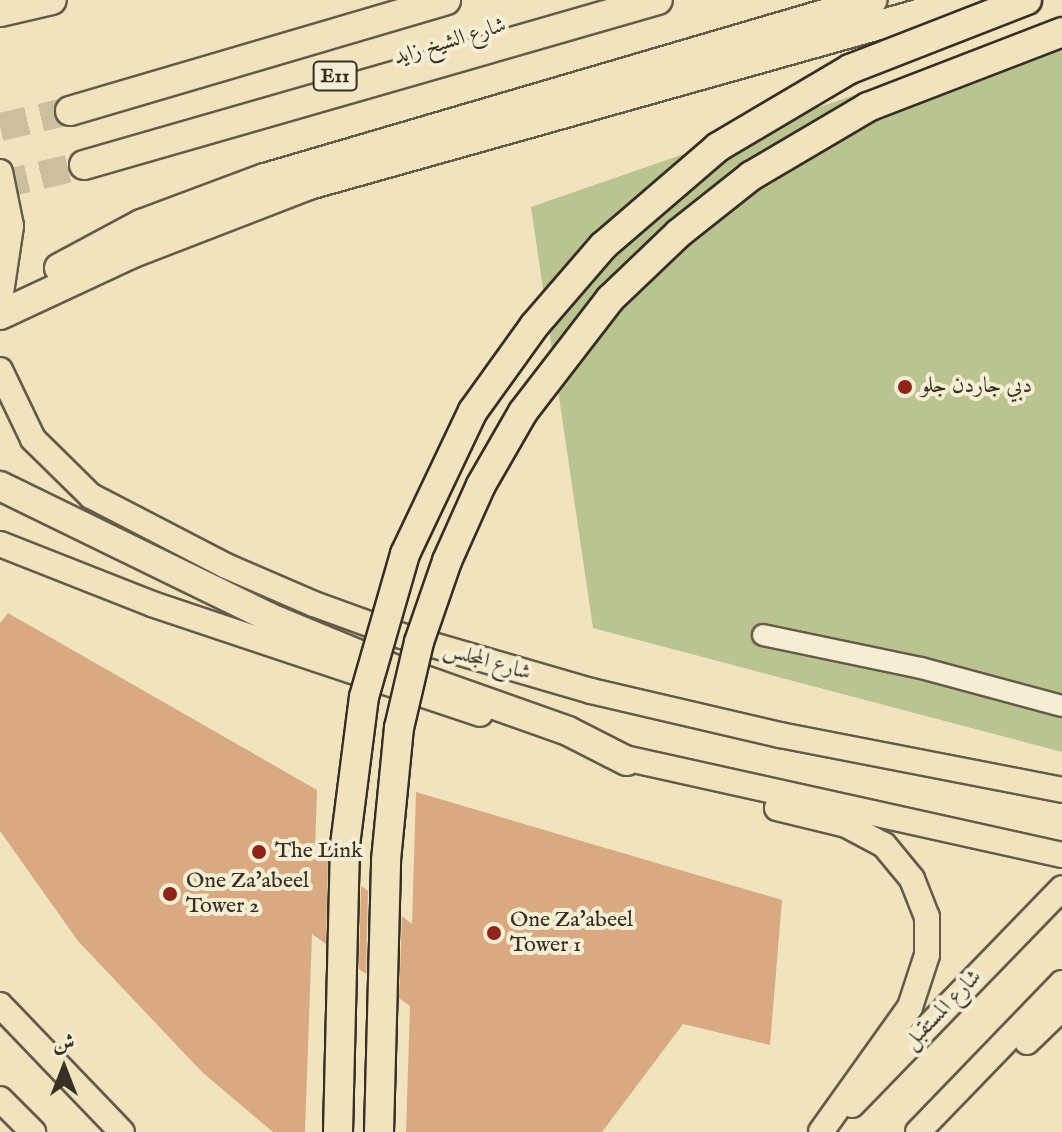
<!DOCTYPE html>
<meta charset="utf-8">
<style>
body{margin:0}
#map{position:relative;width:1062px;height:1132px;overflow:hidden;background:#f0e3bd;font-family:"IM FELL English",Amiri,serif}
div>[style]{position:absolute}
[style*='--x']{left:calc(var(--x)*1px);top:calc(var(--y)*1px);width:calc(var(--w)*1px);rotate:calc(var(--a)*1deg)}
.green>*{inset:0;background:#b9c491}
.building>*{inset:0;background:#d9aa82}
.highway-tunnel>*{height:28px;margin-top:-14px;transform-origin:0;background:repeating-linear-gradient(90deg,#cbbf9e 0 28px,transparent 0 42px)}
.roads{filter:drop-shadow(2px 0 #655b4a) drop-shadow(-2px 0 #655b4a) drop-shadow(0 2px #655b4a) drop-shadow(0 -2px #655b4a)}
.minor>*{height:20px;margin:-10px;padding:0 10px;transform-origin:10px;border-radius:10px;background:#f5edd4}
.major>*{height:24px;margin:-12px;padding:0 12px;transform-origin:12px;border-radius:12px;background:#f0e3bd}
.highway>*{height:28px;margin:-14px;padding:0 14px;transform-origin:14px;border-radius:14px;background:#f0e3bd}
.bridges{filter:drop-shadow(2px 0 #372e24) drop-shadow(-2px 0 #372e24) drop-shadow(0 2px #372e24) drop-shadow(0 -2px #372e24)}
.highway-bridge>*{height:28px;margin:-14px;padding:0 14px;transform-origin:14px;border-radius:14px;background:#f0e3bd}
.dots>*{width:22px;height:22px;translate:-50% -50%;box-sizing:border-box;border:4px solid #f5edd4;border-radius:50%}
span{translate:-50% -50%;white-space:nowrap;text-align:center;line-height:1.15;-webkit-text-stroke:8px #f5edd4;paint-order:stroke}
.shield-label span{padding:2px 6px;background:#f5edd4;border:2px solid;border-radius:6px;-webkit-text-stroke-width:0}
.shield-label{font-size:20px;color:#372e24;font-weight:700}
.street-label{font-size:22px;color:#372e24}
.poi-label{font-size:22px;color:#372e24}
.left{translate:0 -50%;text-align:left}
.north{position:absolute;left:24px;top:1028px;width:80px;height:80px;-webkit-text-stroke:6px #f5edd4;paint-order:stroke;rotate:0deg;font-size:22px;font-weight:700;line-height:32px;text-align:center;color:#372e24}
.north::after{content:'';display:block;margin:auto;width:28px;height:36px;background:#372e24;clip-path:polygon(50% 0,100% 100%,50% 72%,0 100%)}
</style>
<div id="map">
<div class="green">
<div style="clip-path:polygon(1062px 23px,1062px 752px,593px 628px,531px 207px)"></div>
</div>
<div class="building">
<div style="clip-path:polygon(8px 613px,317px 790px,315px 851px,328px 861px,326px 944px,312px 934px,305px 1132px,273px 1132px,202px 1072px,78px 941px,0 831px,0 623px)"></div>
<div style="clip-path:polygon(416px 792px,782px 900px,770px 1045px,683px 1024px,602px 1132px,406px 1132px,410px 1006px,399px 998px,402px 916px,412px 924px)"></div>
<div style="clip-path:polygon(361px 886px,368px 891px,366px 974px,359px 969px)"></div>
</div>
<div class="highway-tunnel">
<div style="--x:0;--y:127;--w:72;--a:-12.9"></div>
<div style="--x:0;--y:185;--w:86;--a:-13.4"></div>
</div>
<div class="roads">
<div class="minor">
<div style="--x:763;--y:635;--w:161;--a:11.8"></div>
<div style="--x:921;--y:668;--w:146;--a:15.1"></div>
</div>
<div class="major">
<div style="--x:0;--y:172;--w:55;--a:78.5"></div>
<div style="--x:11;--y:226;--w:75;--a:98.5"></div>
<div style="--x:0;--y:370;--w:76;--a:64.4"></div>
<div style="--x:33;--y:439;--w:81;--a:44.5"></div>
<div style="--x:91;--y:496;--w:152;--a:27.4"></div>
<div style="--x:226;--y:566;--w:96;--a:23.4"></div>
<div style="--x:314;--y:604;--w:94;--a:20"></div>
<div style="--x:402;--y:636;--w:197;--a:16.2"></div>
<div style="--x:591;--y:691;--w:194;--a:13.1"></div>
<div style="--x:780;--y:735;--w:287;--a:11"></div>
<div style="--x:0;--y:544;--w:163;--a:21.5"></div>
<div style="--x:152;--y:604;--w:346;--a:18.5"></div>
<div style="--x:611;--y:755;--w:462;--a:12.5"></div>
<div style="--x:777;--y:808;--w:71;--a:13.8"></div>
<div style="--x:846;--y:825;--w:43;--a:27.8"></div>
<div style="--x:884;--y:845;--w:44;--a:50.5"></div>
<div style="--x:912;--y:879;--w:41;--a:68.5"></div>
<div style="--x:927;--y:917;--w:38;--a:90"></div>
<div style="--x:927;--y:955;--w:55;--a:108.1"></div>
<div style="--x:910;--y:1007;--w:153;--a:125.5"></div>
<div style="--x:0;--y:1005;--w:176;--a:46.2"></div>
<div style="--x:1027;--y:1042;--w:49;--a:-44.2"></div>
<div style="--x:0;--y:1099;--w:47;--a:45"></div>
<div style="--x:852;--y:1105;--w:302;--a:-45.9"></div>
<div style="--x:918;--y:1132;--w:207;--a:-46"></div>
</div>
<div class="highway">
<div style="--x:0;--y:12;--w:53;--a:-13"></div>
<div style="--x:70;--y:111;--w:392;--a:-16.4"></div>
<div style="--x:84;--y:165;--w:597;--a:-16.04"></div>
<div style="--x:59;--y:268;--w:93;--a:-28.2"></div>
<div style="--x:141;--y:224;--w:132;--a:-20.4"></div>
<div style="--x:265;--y:178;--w:633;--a:-16.34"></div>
<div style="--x:0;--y:315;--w:145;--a:-25"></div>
<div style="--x:131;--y:254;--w:191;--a:-21.2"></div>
<div style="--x:309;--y:185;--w:684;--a:-15.68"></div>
<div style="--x:0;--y:486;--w:298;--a:26"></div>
<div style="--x:268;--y:617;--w:139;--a:22.5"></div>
<div style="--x:396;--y:670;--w:182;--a:19.5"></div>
<div style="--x:568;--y:731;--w:66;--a:27"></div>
</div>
</div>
<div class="bridges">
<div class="highway-bridge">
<div style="--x:338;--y:1132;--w:287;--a:-88.6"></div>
<div style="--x:345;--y:845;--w:149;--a:-82.7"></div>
<div style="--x:364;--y:697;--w:149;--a:-74"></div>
<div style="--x:405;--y:554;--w:158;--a:-64.6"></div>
<div style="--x:473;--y:411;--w:105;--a:-54.3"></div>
<div style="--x:534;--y:326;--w:106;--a:-49.2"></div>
<div style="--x:603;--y:246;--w:152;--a:-40.7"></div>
<div style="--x:718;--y:147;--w:153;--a:-30.6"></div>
<div style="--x:850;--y:69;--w:190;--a:-21.3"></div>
<div style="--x:379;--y:1132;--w:272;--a:-88.5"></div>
<div style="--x:386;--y:860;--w:133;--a:-84.4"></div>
<div style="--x:399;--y:728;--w:88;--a:-76.9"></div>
<div style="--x:419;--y:642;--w:86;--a:-70.9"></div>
<div style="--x:447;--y:561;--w:83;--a:-65.9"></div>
<div style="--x:481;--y:485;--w:84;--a:-60.1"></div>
<div style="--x:523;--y:412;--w:143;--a:-52.4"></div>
<div style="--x:610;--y:299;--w:95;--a:-43.7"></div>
<div style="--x:679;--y:233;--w:92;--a:-38.4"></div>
<div style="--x:751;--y:176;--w:136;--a:-30.5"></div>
<div style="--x:868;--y:107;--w:208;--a:-21.1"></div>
</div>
</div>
<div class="dots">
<div style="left:905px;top:387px;background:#8f2418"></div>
<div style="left:259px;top:852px;background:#8f2418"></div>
<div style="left:170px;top:894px;background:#8f2418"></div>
<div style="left:494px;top:933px;background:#8f2418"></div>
</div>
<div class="shield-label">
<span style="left:335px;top:76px">E11</span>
</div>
<div class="street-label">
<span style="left:450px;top:42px;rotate:-17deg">شارع الشيخ زايد</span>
<span style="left:487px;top:662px;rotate:16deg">شارع المجلس</span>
<span style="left:943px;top:1010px;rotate:-46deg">شارع المستقبل</span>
</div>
<div class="poi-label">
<span class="left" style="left:921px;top:387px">دبي جاردن جلو</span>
<span class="left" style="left:275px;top:852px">The Link</span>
<span class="left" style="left:186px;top:894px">One Za'abeel<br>Tower 2</span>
<span class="left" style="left:510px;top:933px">One Za'abeel<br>Tower 1</span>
</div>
<div class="north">ش</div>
</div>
